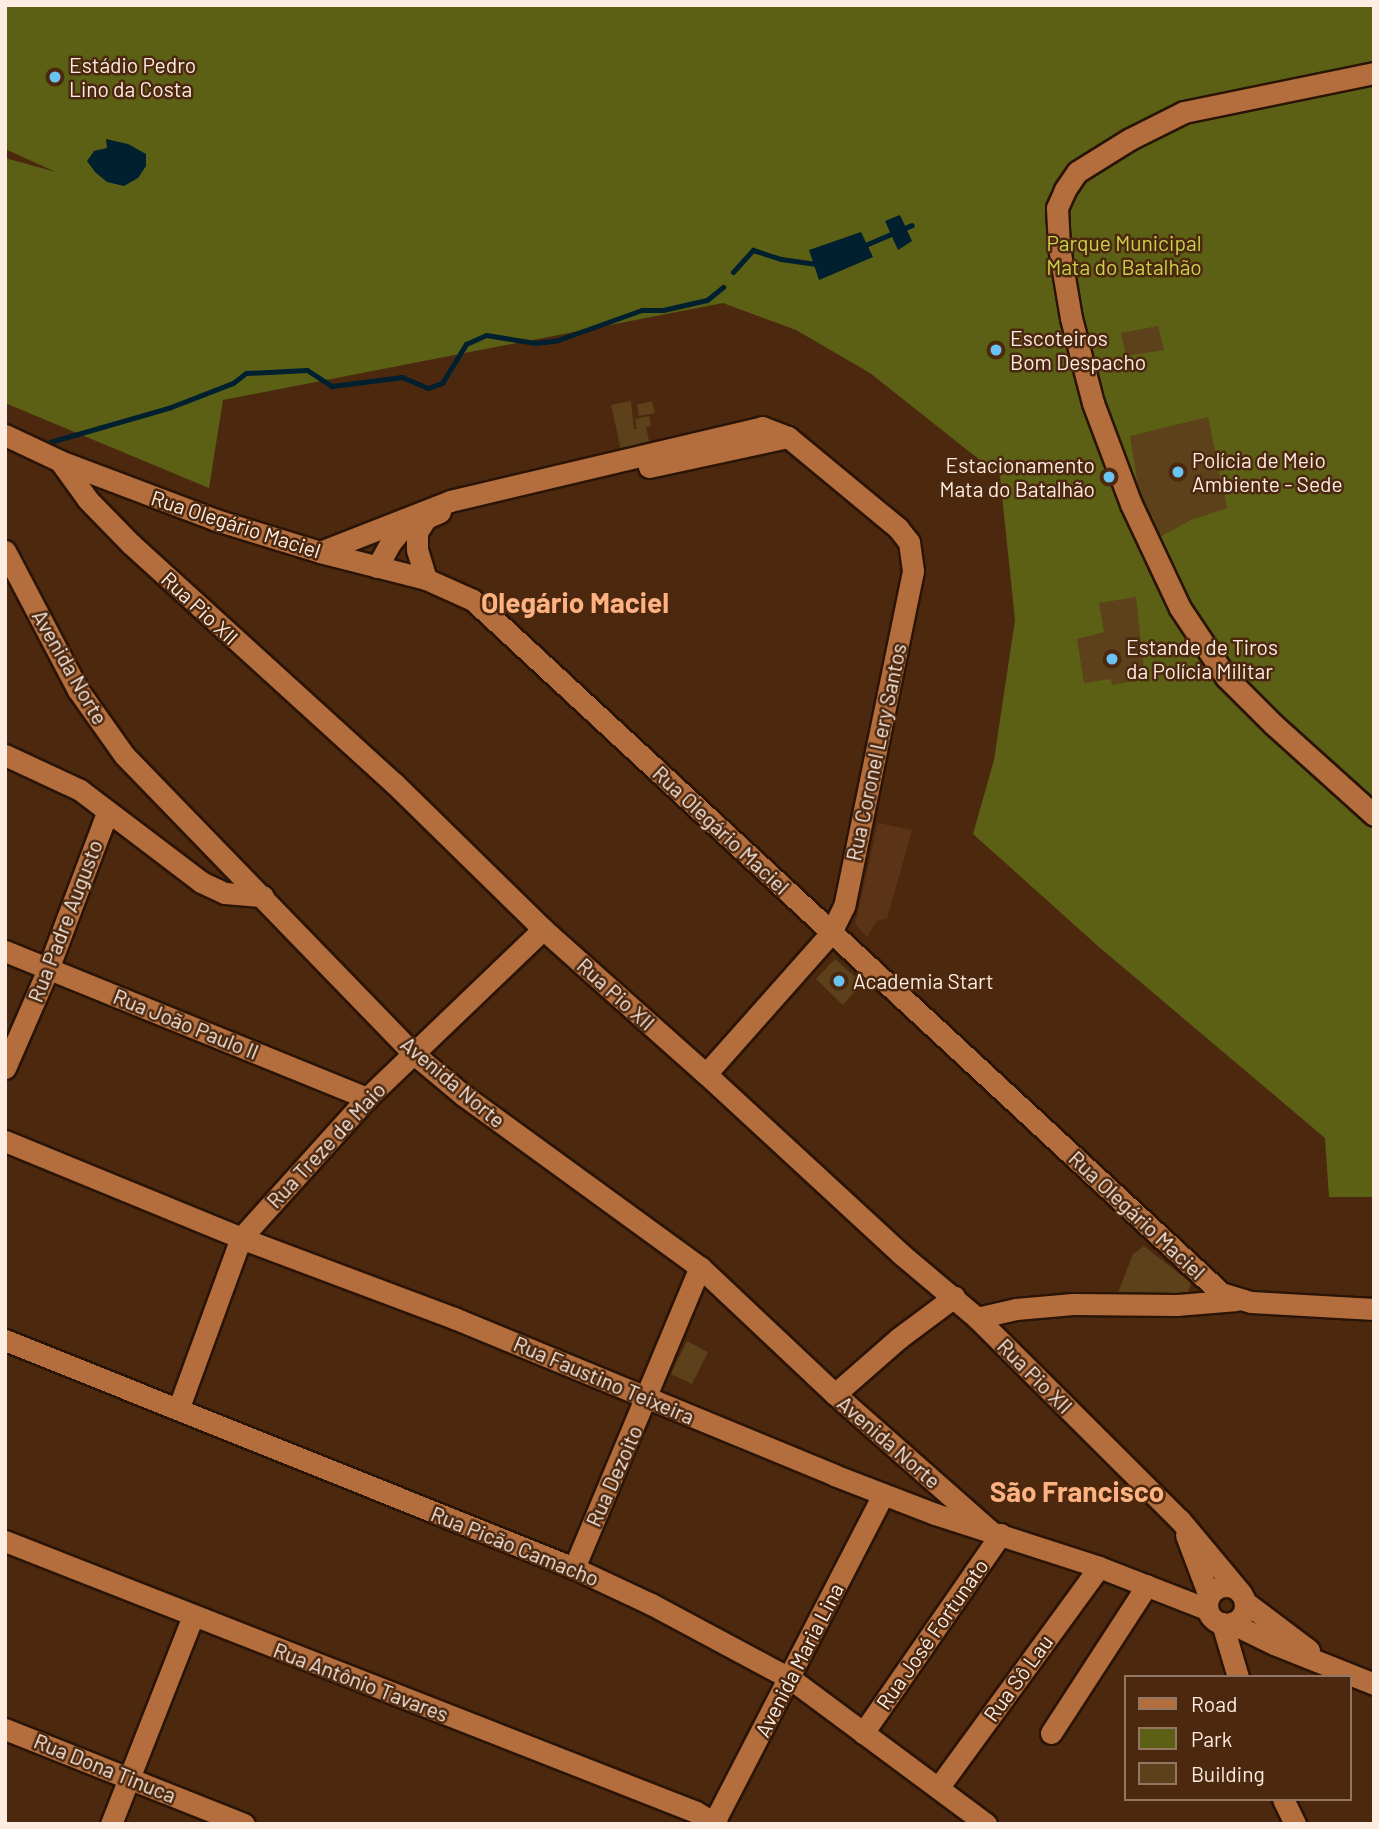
<!DOCTYPE html>
<meta charset="utf-8">
<style>
body{margin:0}
#map{position:relative;width:1379px;height:1829px;overflow:hidden;background:#4c280f;font-family:Barlow,sans-serif}
div>[style]{position:absolute}
[style*='--x']{left:calc(var(--x)*1px);top:calc(var(--y)*1px);width:calc(var(--w)*1px);rotate:calc(var(--a)*1deg)}
.built>*{inset:0;background:#5b3418}
.green>*{inset:0;background:#5b6015}
.water>*{inset:0;background:#001f2f}
.stream>*{height:5px;margin:-2.5px;padding:0 2.5px;transform-origin:2.5px;border-radius:2.5px;background:#001f2f}
.building>*{inset:0;background:#5c411a}
.roads{filter:drop-shadow(2px 0 #2a1406) drop-shadow(-2px 0 #2a1406) drop-shadow(0 2px #2a1406) drop-shadow(0 -2px #2a1406)}
.minor>*{height:21px;margin:-10.5px;padding:0 10.5px;transform-origin:10.5px;border-radius:10.5px;background:#b46e3e}
.minor>.ring{margin:-10.5px;padding:0;box-sizing:content-box;background:none;border:21px solid #b46e3e;border-radius:50%}
.dots>*{width:19px;height:19px;translate:-50% -50%;box-sizing:border-box;border:4px solid #4c280f;border-radius:50%}
span{translate:-50% -50%;white-space:nowrap;text-align:center;line-height:1.15;-webkit-text-stroke:5px #4c280f;paint-order:stroke}
.poi-label{font-size:21px;color:#fcece2}
.left{translate:0 -50%;text-align:left}
.right{translate:-100% -50%;text-align:right}
.park-label{font-size:21px;color:#c9d34b}
.street-label{font-size:21px;color:#fcece2}
.district-label{font-size:28px;color:#feb282;font-weight:700}
.frame{position:absolute;inset:0;border:7px solid #fcece2;pointer-events:none}
.legend{position:absolute;left:1124px;top:1675px;width:228px;height:126px;box-sizing:border-box;background:#4c280f;border:2px solid #927663;margin:0;padding:9px 12px;list-style:none;font-size:21px;color:#fcece2}
.legend li{display:flex;align-items:center;gap:14px;height:35px}
.legend b{width:35px;border:2px solid #927663}
</style>
<div id="map">
<div class="built">
<div style="clip-path:polygon(878px 823px,912px 830px,887px 919px,878px 920px,867px 937px,855px 924px)"></div>
</div>
<div class="green">
<div style="clip-path:polygon(5px 5px,1374px 5px,1374px 1197px,1329px 1197px,1325px 1138px,1099px 947px,973px 834px,994px 760px,1015px 620px,1000px 476px,870px 373px,796px 330px,723px 303px,223px 400px,209px 488px,5px 403px,5px 158px,56px 172px,5px 149px)"></div>
</div>
<div class="water">
<div style="clip-path:polygon(106px 139px,128px 144px,146px 154px,146px 166px,138px 178px,124px 186px,107px 182px,95px 172px,87px 161px,94px 151px,107px 148px)"></div>
<div style="clip-path:polygon(900px 215px,912px 241px,898px 250px,885px 221px)"></div>
<div style="clip-path:polygon(861px 232px,873px 257px,819px 280px,809px 250px)"></div>
</div>
<div class="stream">
<div style="--x:863;--y:246;--w:53;--a:-23.2"></div>
<div style="--x:733;--y:272;--w:30;--a:-48"></div>
<div style="--x:753;--y:250;--w:29;--a:18"></div>
<div style="--x:781;--y:259;--w:37;--a:8"></div>
<div style="--x:50;--y:442;--w:126;--a:-16.1"></div>
<div style="--x:171;--y:407;--w:66;--a:-21.2"></div>
<div style="--x:233;--y:383;--w:16;--a:-38"></div>
<div style="--x:246;--y:373;--w:61;--a:-2.8"></div>
<div style="--x:307;--y:370;--w:30;--a:33"></div>
<div style="--x:332;--y:386;--w:71;--a:-7.3"></div>
<div style="--x:402;--y:377;--w:28;--a:23"></div>
<div style="--x:428;--y:388;--w:15;--a:-20"></div>
<div style="--x:442;--y:383;--w:46;--a:-58.4"></div>
<div style="--x:466;--y:344;--w:22;--a:-24"></div>
<div style="--x:486;--y:335;--w:50;--a:9.3"></div>
<div style="--x:535;--y:343;--w:23;--a:-7"></div>
<div style="--x:558;--y:340;--w:89;--a:-19.7"></div>
<div style="--x:642;--y:310;--w:21;--a:0"></div>
<div style="--x:663;--y:310;--w:45;--a:-12.8"></div>
<div style="--x:707;--y:300;--w:21;--a:-39"></div>
</div>
<div class="building">
<div style="clip-path:polygon(1158px 326px,1164px 350px,1126px 356px,1121px 333px)"></div>
<div style="clip-path:polygon(631px 401px,634px 429px,637px 429px,635px 419px,649px 416px,651px 426px,646px 427px,651px 449px,622px 455px,611px 405px)"></div>
<div style="clip-path:polygon(652px 401px,655px 413px,639px 416px,637px 405px)"></div>
<div style="clip-path:polygon(1208px 417px,1227px 508px,1191px 520px,1158px 538px,1153px 517px,1143px 518px,1130px 436px)"></div>
<div style="clip-path:polygon(1136px 597px,1145px 679px,1112px 685px,1111px 679px,1084px 683px,1077px 639px,1104px 632px,1099px 603px)"></div>
<div style="clip-path:polygon(835px 959px,862px 983px,843px 1005px,816px 979px)"></div>
<div style="clip-path:polygon(1144px 1246px,1191px 1283px,1186px 1299px,1116px 1298px,1133px 1254px)"></div>
<div style="clip-path:polygon(687px 1341px,708px 1352px,692px 1384px,671px 1374px)"></div>
</div>
<div class="roads">
<div class="minor">
<div style="--x:1374;--y:73;--w:194;--a:168.4"></div>
<div style="--x:1184;--y:112;--w:60;--a:153.4"></div>
<div style="--x:1130;--y:139;--w:62;--a:148.1"></div>
<div style="--x:1077;--y:172;--w:22;--a:124"></div>
<div style="--x:1065;--y:190;--w:20;--a:114"></div>
<div style="--x:1057;--y:208;--w:39;--a:87"></div>
<div style="--x:1059;--y:247;--w:72;--a:80.4"></div>
<div style="--x:1071;--y:318;--w:88;--a:75.5"></div>
<div style="--x:1093;--y:403;--w:108;--a:69.4"></div>
<div style="--x:1131;--y:504;--w:115;--a:64.8"></div>
<div style="--x:1180;--y:608;--w:83;--a:56.3"></div>
<div style="--x:1226;--y:677;--w:66;--a:45"></div>
<div style="--x:1273;--y:724;--w:136;--a:42"></div>
<div style="--x:5;--y:435;--w:61;--a:25.3"></div>
<div style="--x:60;--y:461;--w:167;--a:20.7"></div>
<div style="--x:216;--y:520;--w:109;--a:17.1"></div>
<div style="--x:320;--y:552;--w:109;--a:14.3"></div>
<div style="--x:426;--y:579;--w:51;--a:24.1"></div>
<div style="--x:473;--y:600;--w:1020;--a:42.81"></div>
<div style="--x:1221;--y:1293;--w:31;--a:17"></div>
<div style="--x:1251;--y:1302;--w:123;--a:3.3"></div>
<div style="--x:60;--y:461;--w:48;--a:54.3"></div>
<div style="--x:88;--y:500;--w:62;--a:45.7"></div>
<div style="--x:131;--y:544;--w:357;--a:42.3"></div>
<div style="--x:395;--y:784;--w:207;--a:44.4"></div>
<div style="--x:543;--y:929;--w:218;--a:41.7"></div>
<div style="--x:706;--y:1074;--w:265;--a:42.7"></div>
<div style="--x:901;--y:1254;--w:99;--a:40.1"></div>
<div style="--x:977;--y:1318;--w:286;--a:44.9"></div>
<div style="--x:1180;--y:1520;--w:94;--a:50.2"></div>
<div style="--x:649;--y:467;--w:142;--a:-12.2"></div>
<div style="--x:5;--y:551;--w:157;--a:62.3"></div>
<div style="--x:78;--y:690;--w:80;--a:54.7"></div>
<div style="--x:124;--y:755;--w:417;--a:45.9"></div>
<div style="--x:414;--y:1054;--w:64;--a:39.9"></div>
<div style="--x:463;--y:1095;--w:293;--a:36"></div>
<div style="--x:700;--y:1267;--w:185;--a:43.3"></div>
<div style="--x:835;--y:1394;--w:205;--a:41.4"></div>
<div style="--x:320;--y:552;--w:140;--a:-21.4"></div>
<div style="--x:450;--y:501;--w:321;--a:-13.3"></div>
<div style="--x:762;--y:427;--w:28;--a:21"></div>
<div style="--x:788;--y:437;--w:143;--a:39.6"></div>
<div style="--x:898;--y:528;--w:18;--a:52"></div>
<div style="--x:909;--y:542;--w:29;--a:82"></div>
<div style="--x:913;--y:571;--w:342;--a:101.6"></div>
<div style="--x:844;--y:906;--w:30;--a:116"></div>
<div style="--x:831;--y:933;--w:188;--a:131.6"></div>
<div style="--x:377;--y:567;--w:29;--a:-61"></div>
<div style="--x:391;--y:542;--w:33;--a:-50"></div>
<div style="--x:426;--y:579;--w:30;--a:-107"></div>
<div style="--x:417;--y:550;--w:18;--a:-90"></div>
<div style="--x:417;--y:532;--w:17;--a:-57"></div>
<div style="--x:426;--y:518;--w:15;--a:-23"></div>
<div style="--x:5;--y:755;--w:83;--a:25"></div>
<div style="--x:80;--y:790;--w:152;--a:37.2"></div>
<div style="--x:201;--y:882;--w:26;--a:25"></div>
<div style="--x:225;--y:893;--w:38;--a:5"></div>
<div style="--x:5;--y:951;--w:391;--a:22.1"></div>
<div style="--x:5;--y:1068;--w:108;--a:-66.5"></div>
<div style="--x:48;--y:969;--w:167;--a:-69.3"></div>
<div style="--x:5;--y:1141;--w:255;--a:22.3"></div>
<div style="--x:241;--y:1238;--w:228;--a:20.6"></div>
<div style="--x:454;--y:1318;--w:411;--a:22.4"></div>
<div style="--x:834;--y:1475;--w:108;--a:21.1"></div>
<div style="--x:935;--y:1514;--w:172;--a:17.9"></div>
<div style="--x:1099;--y:1567;--w:116;--a:21.3"></div>
<div style="--x:977;--y:1318;--w:40;--a:-13"></div>
<div style="--x:1016;--y:1309;--w:57;--a:-5"></div>
<div style="--x:1073;--y:1304;--w:104;--a:0.6"></div>
<div style="--x:1177;--y:1305;--w:59;--a:-4.8"></div>
<div style="--x:5;--y:1340;--w:613;--a:21.84"></div>
<div style="--x:574;--y:1568;--w:85;--a:25.1"></div>
<div style="--x:651;--y:1604;--w:159;--a:28.2"></div>
<div style="--x:791;--y:1679;--w:243;--a:36.6"></div>
<div style="--x:835;--y:1394;--w:85;--a:-41.2"></div>
<div style="--x:899;--y:1338;--w:69;--a:-36.7"></div>
<div style="--x:179;--y:1407;--w:180;--a:-69.9"></div>
<div style="--x:241;--y:1238;--w:188;--a:-48"></div>
<div style="--x:367;--y:1098;--w:244;--a:-43.8"></div>
<div style="--x:1186;--y:1535;--w:65;--a:69.3"></div>
<div style="--x:5;--y:1541;--w:742;--a:21.41"></div>
<div style="--x:696;--y:1812;--w:24;--a:30"></div>
<div style="--x:574;--y:1568;--w:326;--a:-67.3"></div>
<div class="ring" style="left:1207px;top:1586px;width:17px;height:17px"></div>
<div style="--x:1245;--y:1602;--w:80;--a:36.9"></div>
<div style="--x:1222;--y:1623;--w:56;--a:73.5"></div>
<div style="--x:1231;--y:1623;--w:48;--a:26"></div>
<div style="--x:1274;--y:1644;--w:108;--a:21.8"></div>
<div style="--x:5;--y:1729;--w:257;--a:21.7"></div>
<div style="--x:863;--y:1733;--w:242;--a:-55.3"></div>
<div style="--x:1051;--y:1733;--w:176;--a:-57"></div>
<div style="--x:938;--y:1788;--w:273;--a:-53.9"></div>
<div style="--x:1283;--y:1799;--w:28;--a:64"></div>
<div style="--x:111;--y:1824;--w:224;--a:-68.5"></div>
<div style="--x:713;--y:1824;--w:371;--a:-62.7"></div>
</div>
</div>
<div class="dots">
<div style="left:55px;top:77px;background:#6ac3f1"></div>
<div style="left:996px;top:350px;background:#6ac3f1"></div>
<div style="left:1178px;top:472px;background:#6ac3f1"></div>
<div style="left:1109px;top:477px;background:#6ac3f1"></div>
<div style="left:1112px;top:659px;background:#6ac3f1"></div>
<div style="left:839px;top:981px;background:#6ac3f1"></div>
</div>
<div class="poi-label">
<span class="left" style="left:69px;top:77px">Estádio Pedro<br>Lino da Costa</span>
<span class="left" style="left:1010px;top:350px">Escoteiros<br>Bom Despacho</span>
<span class="left" style="left:1192px;top:472px">Polícia de Meio<br>Ambiente - Sede</span>
<span class="right" style="left:1095px;top:477px">Estacionamento<br>Mata do Batalhão</span>
<span class="left" style="left:1126px;top:659px">Estande de Tiros<br>da Polícia Militar</span>
<span class="left" style="left:853px;top:981px">Academia Start</span>
</div>
<div class="park-label">
<span style="left:1124px;top:255px">Parque Municipal<br>Mata do Batalhão</span>
</div>
<div class="street-label">
<span style="left:236px;top:524px;rotate:18deg">Rua Olegário Maciel</span>
<span style="left:200px;top:608px;rotate:43deg">Rua Pio XII</span>
<span style="left:70px;top:667px;rotate:60deg">Avenida Norte</span>
<span style="left:876px;top:752px;rotate:-78deg">Rua Coronel Lery Santos</span>
<span style="left:721px;top:830px;rotate:43deg">Rua Olegário Maciel</span>
<span style="left:65px;top:921px;rotate:-69deg">Rua Padre Augusto</span>
<span style="left:616px;top:994px;rotate:42deg">Rua Pio XII</span>
<span style="left:186px;top:1024px;rotate:22deg">Rua João Paulo II</span>
<span style="left:453px;top:1082px;rotate:40deg">Avenida Norte</span>
<span style="left:326px;top:1145px;rotate:-47deg">Rua Treze de Maio</span>
<span style="left:1137px;top:1215px;rotate:43deg">Rua Olegário Maciel</span>
<span style="left:1035px;top:1376px;rotate:45deg">Rua Pio XII</span>
<span style="left:604px;top:1380px;rotate:23deg">Rua Faustino Teixeira</span>
<span style="left:889px;top:1442px;rotate:41deg">Avenida Norte</span>
<span style="left:614px;top:1476px;rotate:-66deg">Rua Dezoito</span>
<span style="left:515px;top:1546px;rotate:22deg">Rua Picão Camacho</span>
<span style="left:932px;top:1634px;rotate:-55deg">Rua José Fortunato</span>
<span style="left:799px;top:1660px;rotate:-63deg">Avenida Maria Lina</span>
<span style="left:1018px;top:1678px;rotate:-54deg">Rua Sô Lau</span>
<span style="left:361px;top:1682px;rotate:21deg">Rua Antônio Tavares</span>
<span style="left:105px;top:1768px;rotate:22deg">Rua Dona Tinuca</span>
</div>
<div class="district-label">
<span style="left:575px;top:602px">Olegário Maciel</span>
<span style="left:1077px;top:1491px">São Francisco</span>
</div>
<div class="frame"></div>
<ul class="legend">
<li><b style="height:9px;background:#b46e3e"></b>Road</li>
<li><b style="height:19px;background:#5b6015"></b>Park</li>
<li><b style="height:19px;background:#5c411a"></b>Building</li>
</ul>
</div>
